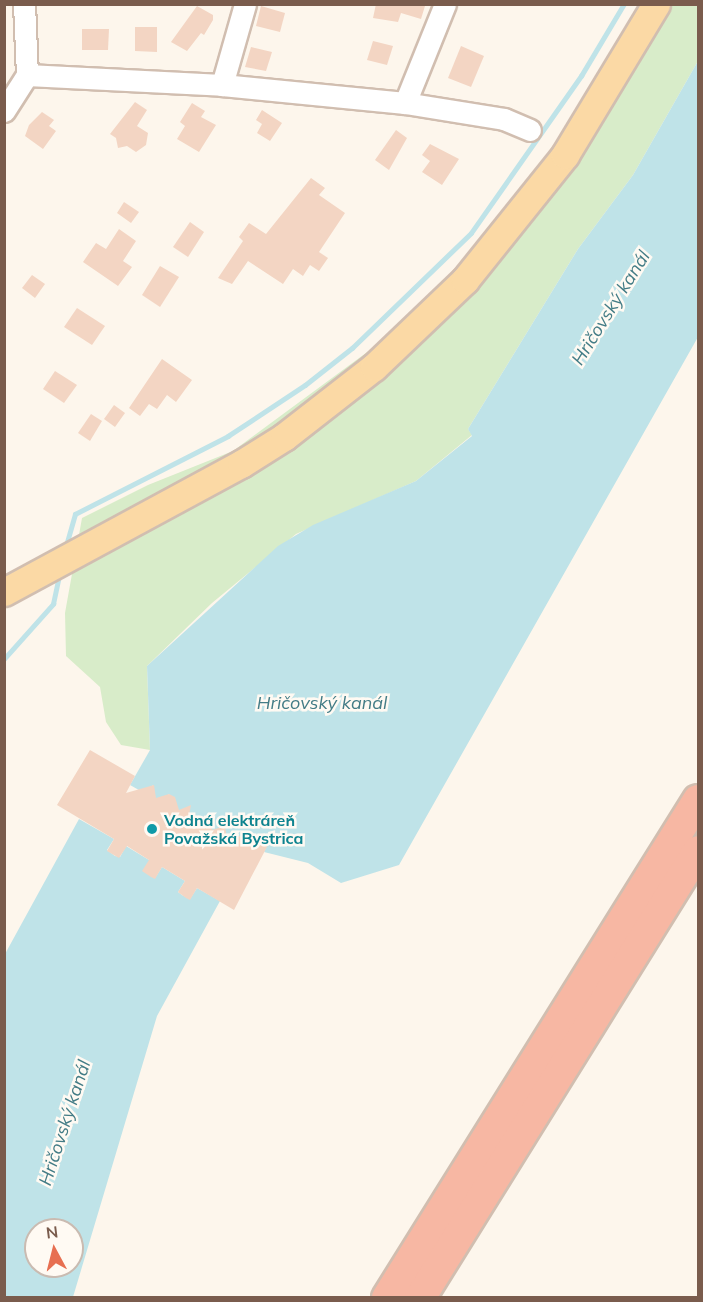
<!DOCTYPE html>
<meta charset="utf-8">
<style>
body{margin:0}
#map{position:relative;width:703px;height:1302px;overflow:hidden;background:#fdf6ec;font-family:Mulish,sans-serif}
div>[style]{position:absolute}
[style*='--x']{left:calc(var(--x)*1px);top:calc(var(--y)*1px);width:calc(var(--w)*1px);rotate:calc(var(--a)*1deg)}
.green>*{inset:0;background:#d8ecc9}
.water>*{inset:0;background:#bfe3e8}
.stream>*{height:4.5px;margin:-2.25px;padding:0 2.25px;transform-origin:2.25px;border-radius:2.25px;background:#bfe3e8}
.building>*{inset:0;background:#f3d5c3}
.roads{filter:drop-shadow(2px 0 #d1beb0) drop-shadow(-2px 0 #d1beb0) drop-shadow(0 2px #d1beb0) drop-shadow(0 -2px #d1beb0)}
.minor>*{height:21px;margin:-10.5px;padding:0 10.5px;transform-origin:10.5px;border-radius:10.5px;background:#fff}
.major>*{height:27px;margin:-13.5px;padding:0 13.5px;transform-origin:13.5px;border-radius:13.5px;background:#fbd9a5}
.highway>*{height:30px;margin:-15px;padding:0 15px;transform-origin:15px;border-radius:15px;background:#f7b7a3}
.dots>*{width:16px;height:16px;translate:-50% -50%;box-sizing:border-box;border:3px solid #fffaf3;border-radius:50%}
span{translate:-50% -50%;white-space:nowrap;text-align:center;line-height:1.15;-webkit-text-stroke:5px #fffaf3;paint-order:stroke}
.culture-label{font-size:16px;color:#0d838f;font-weight:700}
.left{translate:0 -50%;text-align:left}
.water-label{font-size:18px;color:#437c86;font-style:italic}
.frame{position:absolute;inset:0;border:6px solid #7a5c4d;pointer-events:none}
.north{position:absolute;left:24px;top:1218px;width:60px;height:60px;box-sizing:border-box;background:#fffaf3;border:2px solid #cabbb1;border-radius:50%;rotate:353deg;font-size:16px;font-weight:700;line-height:24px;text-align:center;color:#7a5c4d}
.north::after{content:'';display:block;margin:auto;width:21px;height:27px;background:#e76f51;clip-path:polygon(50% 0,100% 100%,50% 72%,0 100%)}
</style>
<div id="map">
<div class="green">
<div style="clip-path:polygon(641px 5px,698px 5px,698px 61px,633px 175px,578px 249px,468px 429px,472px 435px,416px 481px,296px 534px,212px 603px,147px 666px,150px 750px,121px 745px,106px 722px,100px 687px,66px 656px,65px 613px,82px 518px,148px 485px,233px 451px,374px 347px,471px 256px,547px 163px)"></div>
</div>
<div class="water">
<div style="clip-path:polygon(698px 61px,698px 337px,399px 865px,341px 883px,308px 863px,264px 852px,269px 841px,259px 834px,249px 849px,240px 836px,232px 844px,221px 838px,225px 827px,217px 836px,206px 829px,211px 821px,205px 815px,197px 824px,171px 808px,169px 794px,161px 802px,150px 796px,153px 785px,146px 794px,130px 785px,150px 750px,147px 666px,278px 546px,313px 525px,416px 481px,472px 436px,468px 429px,578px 249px,633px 175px)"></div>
<div style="clip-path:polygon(evenodd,79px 819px,114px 839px,107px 850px,115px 856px,120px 857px,126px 846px,149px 860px,155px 878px,162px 867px,185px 881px,178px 892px,182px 895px,190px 899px,197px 888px,220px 901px,157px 1016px,73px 1297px,5px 1298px,5px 954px,79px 819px,36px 1230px,72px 1230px,72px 1266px,36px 1266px,36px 1230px)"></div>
</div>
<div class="stream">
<div style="--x:65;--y:549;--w:36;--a:-74"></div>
<div style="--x:75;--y:514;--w:172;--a:-27"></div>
<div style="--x:228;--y:436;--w:92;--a:-33.5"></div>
<div style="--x:305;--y:385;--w:60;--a:-38.2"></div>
<div style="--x:352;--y:348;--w:165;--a:-44"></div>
<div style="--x:471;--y:233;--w:192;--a:-55"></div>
<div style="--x:581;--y:76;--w:84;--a:-59.2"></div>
<div style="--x:4;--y:659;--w:74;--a:-48.3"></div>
<div style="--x:53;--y:604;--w:33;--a:-78"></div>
</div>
<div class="building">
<div style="clip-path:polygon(376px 4px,419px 4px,425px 6px,421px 19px,401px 13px,398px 22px,373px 18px)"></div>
<div style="clip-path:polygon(197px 6px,213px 15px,213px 20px,204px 35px,201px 33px,187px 51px,171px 42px)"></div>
<div style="clip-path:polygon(261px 6px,285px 13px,280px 32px,256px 26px)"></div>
<div style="clip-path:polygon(135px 27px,157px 27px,157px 52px,135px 51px)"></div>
<div style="clip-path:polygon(82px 29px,109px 29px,108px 50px,82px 50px)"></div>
<div style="clip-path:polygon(373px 41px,393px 46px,387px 65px,367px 60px)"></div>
<div style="clip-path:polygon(461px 46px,484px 56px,471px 87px,448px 78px)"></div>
<div style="clip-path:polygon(251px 47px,272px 52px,266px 71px,245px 67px)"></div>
<div style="clip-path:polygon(135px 102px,147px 110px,137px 126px,148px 133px,146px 145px,136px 152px,127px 146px,118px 148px,116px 138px,110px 134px)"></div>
<div style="clip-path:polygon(192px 103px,205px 111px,201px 117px,216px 125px,199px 152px,177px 139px,185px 126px,180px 122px)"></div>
<div style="clip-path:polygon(262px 110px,282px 123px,270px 141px,257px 133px,262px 124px,256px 120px)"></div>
<div style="clip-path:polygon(42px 112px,54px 120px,49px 126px,56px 131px,43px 149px,25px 136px,29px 125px)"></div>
<div style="clip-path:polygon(396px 130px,407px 138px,389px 170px,375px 160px)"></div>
<div style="clip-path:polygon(430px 144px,459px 159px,442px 185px,422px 172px,430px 161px,422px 155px)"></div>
<div style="clip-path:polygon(311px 178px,325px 188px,319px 195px,345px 213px,319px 252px,328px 258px,319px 271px,310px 265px,303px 276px,293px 269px,283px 284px,248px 261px,232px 284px,218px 278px,243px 241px,239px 237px,249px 223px,266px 234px)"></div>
<div style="clip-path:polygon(124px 202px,139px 212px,131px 223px,117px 213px)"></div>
<div style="clip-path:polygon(190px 222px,204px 232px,188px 257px,173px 247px)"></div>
<div style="clip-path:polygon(119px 229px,136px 241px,123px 261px,132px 267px,118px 286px,83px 262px,96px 243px,106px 249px)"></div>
<div style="clip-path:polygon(160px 266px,179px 277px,160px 307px,142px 295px)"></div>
<div style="clip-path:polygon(32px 275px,45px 284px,35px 298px,22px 288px)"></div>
<div style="clip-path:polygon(77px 308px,105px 326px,92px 345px,64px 327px)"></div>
<div style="clip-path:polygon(162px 359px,192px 380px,176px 402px,167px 395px,157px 409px,149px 404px,140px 416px,129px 408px)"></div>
<div style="clip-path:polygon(55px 371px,77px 385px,64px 403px,43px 389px)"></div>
<div style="clip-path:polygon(114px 405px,125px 413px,115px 427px,104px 419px)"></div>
<div style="clip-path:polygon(91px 414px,102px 421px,90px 441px,78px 433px)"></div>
<div style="clip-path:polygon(90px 750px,135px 776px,126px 793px,154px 785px,156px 798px,169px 794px,175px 797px,179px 810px,191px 805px,189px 815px,210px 819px,212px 830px,225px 826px,227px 840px,240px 836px,252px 843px,258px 834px,270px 841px,234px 910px,197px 888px,190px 900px,186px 898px,178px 892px,185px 881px,162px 867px,155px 879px,151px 877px,142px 871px,149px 860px,127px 846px,119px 858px,107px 851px,114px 839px,57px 805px)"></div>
</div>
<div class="roads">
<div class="minor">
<div style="--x:27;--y:75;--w:195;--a:2.9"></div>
<div style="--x:222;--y:85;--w:184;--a:5.6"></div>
<div style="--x:405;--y:103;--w:100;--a:9.2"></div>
<div style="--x:504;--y:119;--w:28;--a:23"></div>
<div style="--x:222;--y:85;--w:84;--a:-74.1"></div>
<div style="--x:405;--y:103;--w:107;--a:-68"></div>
<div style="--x:4;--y:111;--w:43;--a:-57.4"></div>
<div style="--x:27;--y:75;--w:71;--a:-92.4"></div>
</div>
<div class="major">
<div style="--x:4;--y:592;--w:269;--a:-28.4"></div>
<div style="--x:241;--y:464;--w:51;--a:-32.1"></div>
<div style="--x:284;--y:437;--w:114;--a:-37.9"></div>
<div style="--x:374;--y:367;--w:126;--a:-43.7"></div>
<div style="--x:465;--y:280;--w:160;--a:-51.3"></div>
<div style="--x:565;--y:155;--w:176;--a:-58.9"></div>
</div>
<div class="highway">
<div style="--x:387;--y:1298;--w:587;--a:-58.02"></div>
<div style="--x:420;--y:1298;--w:526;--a:-58.12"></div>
</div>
</div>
<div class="dots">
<div style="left:152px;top:829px;background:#0f9aa8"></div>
</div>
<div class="culture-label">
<span class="left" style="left:164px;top:829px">Vodná elektráreň<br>Považská Bystrica</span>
</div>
<div class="water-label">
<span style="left:611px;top:308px;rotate:-58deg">Hričovský kanál</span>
<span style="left:322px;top:703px">Hričovský kanál</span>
<span style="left:65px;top:1123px;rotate:-72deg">Hričovský kanál</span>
</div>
<div class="frame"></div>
<div class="north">N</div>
</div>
